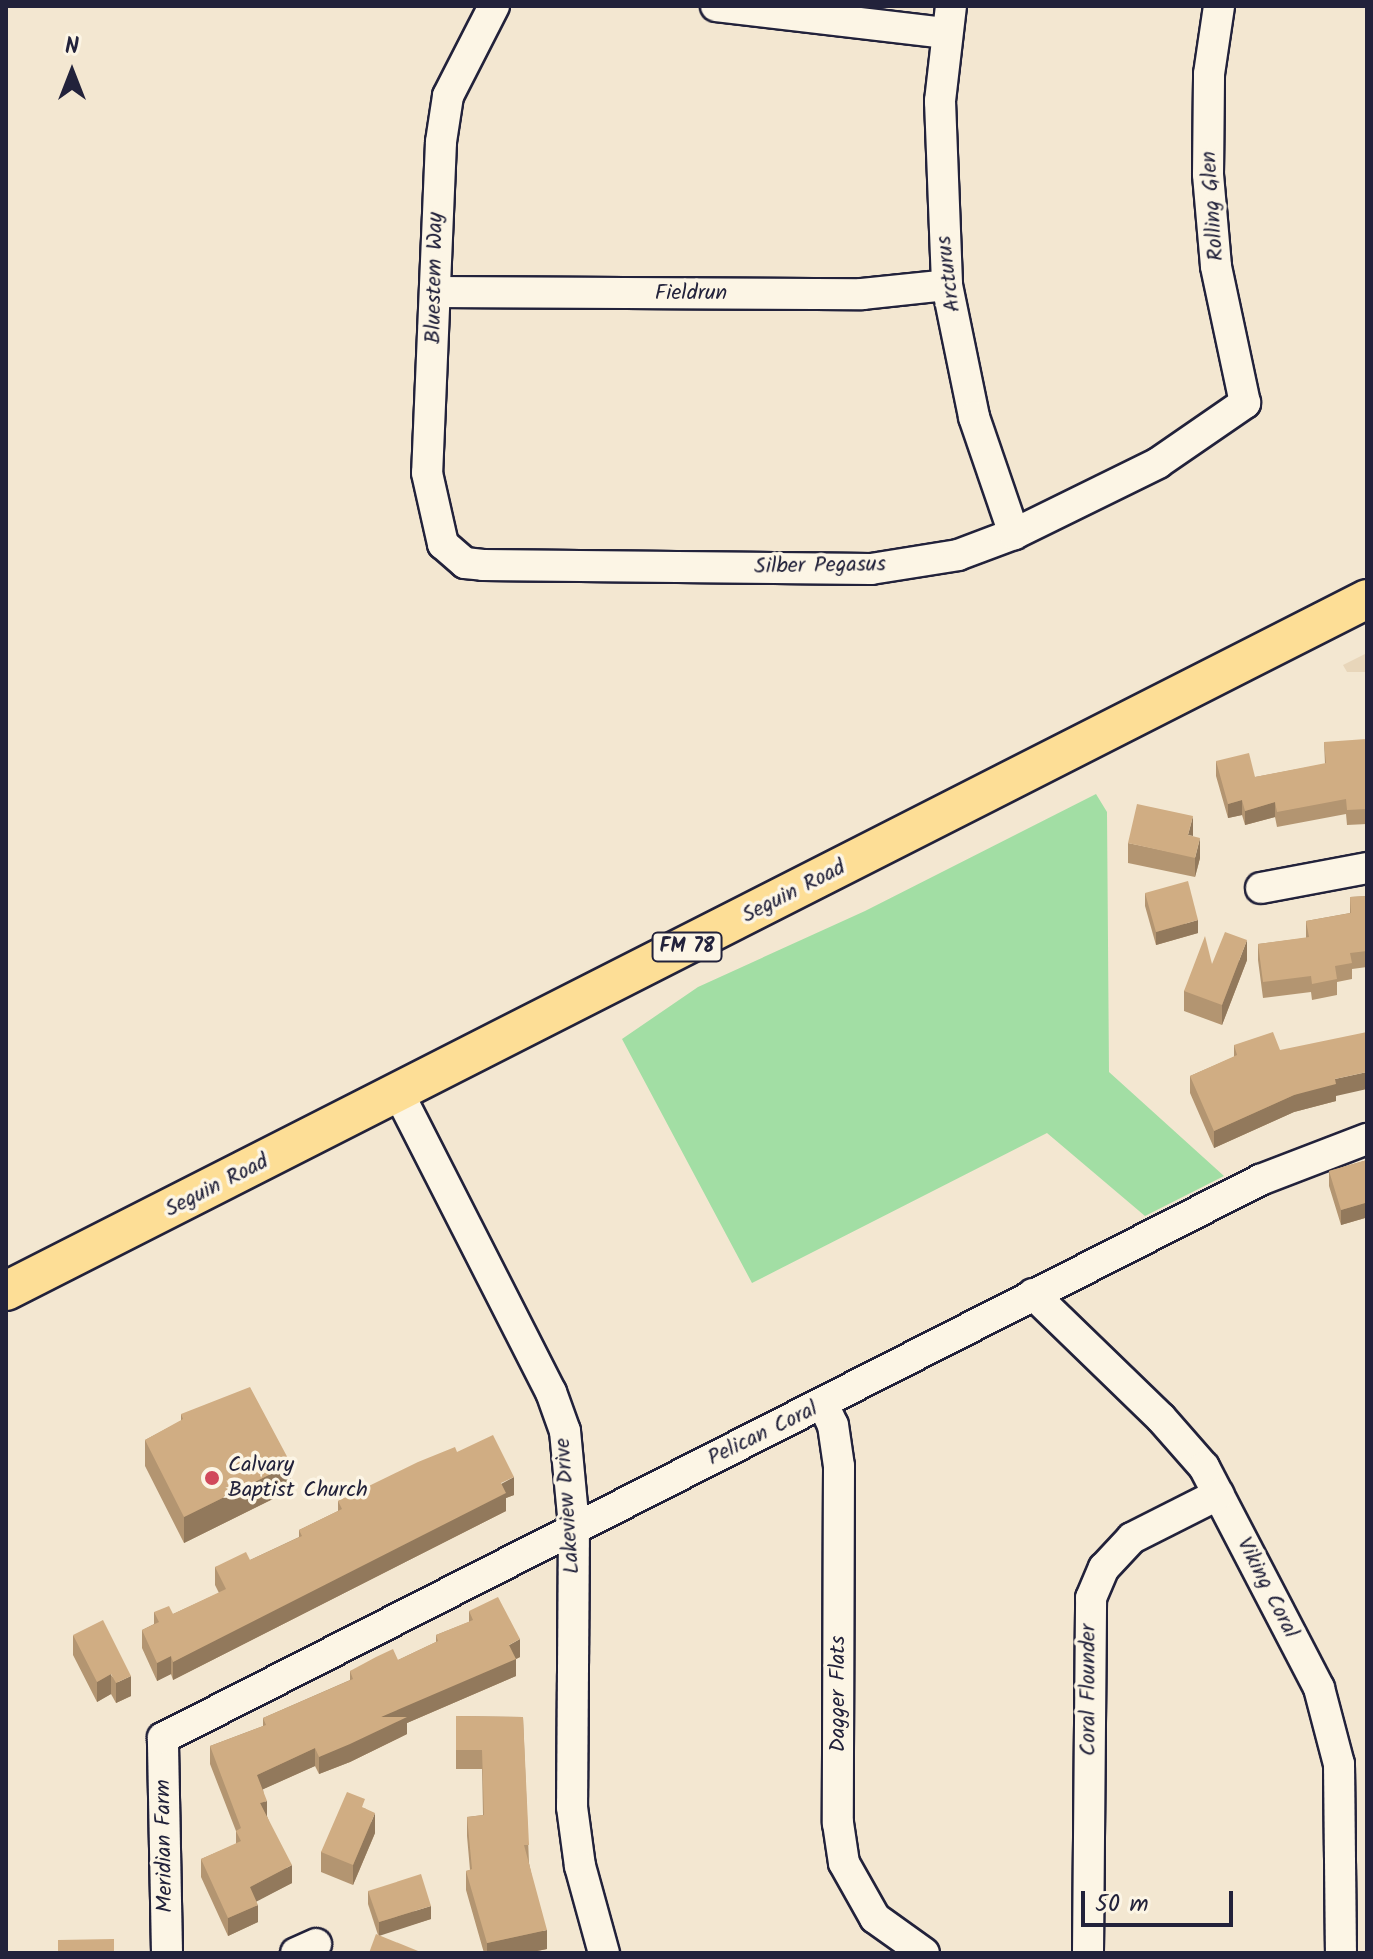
<!DOCTYPE html>
<style>
body{margin:0}
#map{position:relative;width:1373px;height:1959px;overflow:hidden;background:#f3e7d1;font-family:Kalam,sans-serif}
div>[style]{position:absolute}
[style*='--x']{left:calc(var(--x)*1px);top:calc(var(--y)*1px);width:calc(var(--w)*1px);rotate:calc(var(--a)*1deg)}
.built>*{inset:0;background:#e8d6ba}
.green>*{inset:0;background:#a2dea4}
.roads{filter:drop-shadow(2px 0 #22223b) drop-shadow(-2px 0 #22223b) drop-shadow(0 2px #22223b) drop-shadow(0 -2px #22223b)}
.minor>*{height:30px;margin:-15px;padding:0 15px;transform-origin:15px;border-radius:15px;background:#fcf5e5}
.major>*{height:38px;margin:-19px;padding:0 19px;transform-origin:19px;border-radius:19px;background:#fdde96}
.wall>*{inset:0;background:#b39571}
.shaded-wall>*{inset:0;background:#92795c}
.building>*{inset:0;background:#d0ad83}
.dots>*{width:22px;height:22px;translate:-50% -50%;box-sizing:border-box;border:4px solid #fcf5e5;border-radius:50%}
span{translate:-50% -50%;white-space:nowrap;text-align:center;line-height:1.15;-webkit-text-stroke:7px #fcf5e5;paint-order:stroke}
.shield-label span{padding:2px 6px;background:#fcf5e5;border:2px solid;border-radius:6px;-webkit-text-stroke-width:0}
.shield-label{font-size:20px;color:#22223b;font-weight:700}
.street-label{font-size:22px;color:#22223b}
.poi-label{font-size:22px;color:#22223b}
.left{translate:0 -50%;text-align:left}
.frame{position:absolute;inset:0;border:8px solid #22223b;pointer-events:none}
.north{position:absolute;left:32px;top:32px;width:80px;height:80px;-webkit-text-stroke:6px #fcf5e5;paint-order:stroke;rotate:0deg;font-size:22px;font-weight:700;line-height:32px;text-align:center;color:#22223b}
.north::after{content:'';display:block;margin:auto;width:28px;height:36px;background:#22223b;clip-path:polygon(50% 0,100% 100%,50% 72%,0 100%)}
.scale{position:absolute;left:1081px;top:1891px;width:152px;height:36px;box-sizing:border-box;border:4px solid #22223b;border-top:0;padding-left:10px;font-size:24px;line-height:28px;white-space:nowrap;color:#22223b;-webkit-text-stroke:6px #fcf5e5;paint-order:stroke}
</style>
<div id="map">
<div class="built">
<div style="clip-path:polygon(1367px 653px,1367px 672px,1347px 672px,1343px 665px)"></div>
</div>
<div class="green">
<div style="clip-path:polygon(1096px 794px,1107px 812px,1109px 1072px,1224px 1176px,1145px 1216px,1047px 1133px,752px 1283px,622px 1039px,698px 987px,865px 911px)"></div>
</div>
<div class="roads">
<div class="minor">
<div style="--x:494;--y:6;--w:101;--a:117.1"></div>
<div style="--x:448;--y:96;--w:47;--a:98.7"></div>
<div style="--x:441;--y:142;--w:331;--a:92.4"></div>
<div style="--x:427;--y:473;--w:73;--a:77.3"></div>
<div style="--x:443;--y:544;--w:29;--a:41"></div>
<div style="--x:465;--y:563;--w:18;--a:6"></div>
<div style="--x:483;--y:565;--w:388;--a:0.6"></div>
<div style="--x:871;--y:569;--w:88;--a:-9.1"></div>
<div style="--x:958;--y:555;--w:60;--a:-20.6"></div>
<div style="--x:1014;--y:534;--w:161;--a:-26.2"></div>
<div style="--x:1158;--y:463;--w:106;--a:-34.6"></div>
<div style="--x:1245;--y:403;--w:140;--a:-102"></div>
<div style="--x:1216;--y:266;--w:92;--a:-95"></div>
<div style="--x:1208;--y:174;--w:100;--a:-89.4"></div>
<div style="--x:1209;--y:74;--w:69;--a:-81.6"></div>
<div style="--x:716;--y:6;--w:232;--a:6.7"></div>
<div style="--x:951;--y:6;--w:96;--a:96.6"></div>
<div style="--x:940;--y:101;--w:184;--a:87.8"></div>
<div style="--x:947;--y:285;--w:135;--a:78.4"></div>
<div style="--x:974;--y:417;--w:124;--a:71.1"></div>
<div style="--x:435;--y:292;--w:427;--a:0.3"></div>
<div style="--x:862;--y:294;--w:85;--a:-6"></div>
<div style="--x:1261;--y:888;--w:108;--a:-10.7"></div>
<div style="--x:399;--y:1094;--w:335;--a:63"></div>
<div style="--x:551;--y:1392;--w:41;--a:70.3"></div>
<div style="--x:565;--y:1431;--w:95;--a:84.6"></div>
<div style="--x:574;--y:1526;--w:281;--a:90.4"></div>
<div style="--x:572;--y:1807;--w:60;--a:82.3"></div>
<div style="--x:580;--y:1866;--w:90;--a:74.6"></div>
<div style="--x:1033;--y:1294;--w:178;--a:44.1"></div>
<div style="--x:1161;--y:1418;--w:65;--a:48.7"></div>
<div style="--x:1204;--y:1467;--w:249;--a:62.5"></div>
<div style="--x:1319;--y:1688;--w:79;--a:75.3"></div>
<div style="--x:1339;--y:1764;--w:189;--a:89.4"></div>
<div style="--x:823;--y:1404;--w:23;--a:65"></div>
<div style="--x:833;--y:1425;--w:41;--a:81.7"></div>
<div style="--x:839;--y:1466;--w:357;--a:90.2"></div>
<div style="--x:838;--y:1823;--w:40;--a:81.5"></div>
<div style="--x:844;--y:1863;--w:63;--a:60.6"></div>
<div style="--x:875;--y:1918;--w:60;--a:35.5"></div>
<div style="--x:167;--y:1953;--w:215;--a:-91.1"></div>
<div style="--x:163;--y:1738;--w:1231;--a:-26.96"></div>
<div style="--x:1260;--y:1180;--w:115;--a:-21"></div>
<div style="--x:296;--y:1953;--w:22;--a:-24"></div>
<div style="--x:1088;--y:1953;--w:355;--a:-89.5"></div>
<div style="--x:1091;--y:1598;--w:33;--a:-67"></div>
<div style="--x:1104;--y:1568;--w:41;--a:-47"></div>
<div style="--x:1132;--y:1538;--w:97;--a:-26.8"></div>
</div>
<div class="major">
<div style="--x:6;--y:1291;--w:1527;--a:-26.95"></div>
</div>
</div>
<div class="wall">
<div style="clip-path:polygon(1324px 742px,1367px 755px,1367px 824px,1347px 825px,1346px 814px,1277px 827px,1275px 817px,1245px 825px,1242px 815px,1228px 818px,1216px 776px,1216px 761px,1255px 777px,1325px 764px)"></div>
<div style="clip-path:polygon(1128px 843px,1200px 858px,1195px 877px,1128px 863px)"></div>
<div style="clip-path:polygon(1145px 893px,1198px 933px,1156px 945px,1145px 906px)"></div>
<div style="clip-path:polygon(1367px 896px,1367px 967px,1352px 969px,1352px 979px,1337px 982px,1337px 995px,1312px 1000px,1311px 992px,1263px 998px,1258px 960px,1258px 944px,1306px 938px,1306px 921px,1350px 913px,1350px 897px)"></div>
<div style="clip-path:polygon(1247px 960px,1222px 1025px,1184px 1011px,1184px 991px,1212px 964px)"></div>
<div style="clip-path:polygon(1234px 1045px,1280px 1050px,1336px 1096px,1336px 1101px,1294px 1112px,1214px 1148px,1190px 1093px,1190px 1076px,1234px 1057px)"></div>
<div style="clip-path:polygon(1367px 1160px,1367px 1224px,1365px 1218px,1341px 1225px,1329px 1186px,1329px 1171px)"></div>
<div style="clip-path:polygon(181px 1414px,291px 1490px,184px 1543px,145px 1466px,145px 1440px,181px 1421px)"></div>
<div style="clip-path:polygon(457px 1452px,514px 1495px,506px 1498px,506px 1511px,173px 1680px,171px 1674px,157px 1681px,142px 1648px,142px 1630px,154px 1624px,154px 1612px,173px 1614px,219px 1593px,215px 1585px,215px 1567px,250px 1560px,299px 1537px,299px 1530px,338px 1511px,338px 1501px)"></div>
<div style="clip-path:polygon(469px 1611px,520px 1657px,516px 1659px,516px 1676px,407px 1723px,407px 1734px,350px 1762px,319px 1774px,315px 1766px,263px 1789px,267px 1816px,292px 1883px,256px 1901px,258px 1922px,228px 1936px,201px 1877px,201px 1859px,236px 1844px,236px 1831px,210px 1764px,210px 1746px,263px 1726px,263px 1718px,350px 1680px,350px 1671px,398px 1660px,436px 1642px,436px 1635px,469px 1622px)"></div>
<div style="clip-path:polygon(73px 1635px,131px 1696px,116px 1703px,111px 1694px,97px 1702px,73px 1655px)"></div>
<div style="clip-path:polygon(456px 1716px,523px 1717px,529px 1863px,547px 1949px,527px 1953px,484px 1953px,466px 1890px,466px 1871px,470px 1870px,467px 1836px,467px 1817px,483px 1815px,482px 1769px,456px 1769px)"></div>
<div style="clip-path:polygon(365px 1808px,375px 1833px,353px 1885px,321px 1872px,321px 1852px)"></div>
<div style="clip-path:polygon(368px 1891px,431px 1919px,378px 1935px,368px 1904px)"></div>
</div>
<div class="shaded-wall">
<div style="clip-path:polygon(1242px 800px,1242px 815px,1228px 818px,1228px 804px)"></div>
<div style="clip-path:polygon(1275px 802px,1275px 817px,1245px 825px,1245px 811px)"></div>
<div style="clip-path:polygon(1193px 816px,1193px 836px,1188px 835px)"></div>
<div style="clip-path:polygon(1200px 838px,1200px 858px,1195px 877px,1195px 858px)"></div>
<div style="clip-path:polygon(1198px 920px,1198px 933px,1156px 945px,1156px 932px)"></div>
<div style="clip-path:polygon(1247px 940px,1247px 960px,1222px 1025px,1222px 1005px)"></div>
<div style="clip-path:polygon(1367px 1072px,1367px 1089px,1336px 1096px,1336px 1101px,1294px 1112px,1214px 1148px,1214px 1131px,1294px 1095px,1335px 1079px)"></div>
<div style="clip-path:polygon(1365px 1203px,1365px 1218px,1341px 1225px,1341px 1210px)"></div>
<div style="clip-path:polygon(291px 1464px,291px 1490px,184px 1543px,184px 1517px)"></div>
<div style="clip-path:polygon(514px 1477px,514px 1495px,506px 1498px,506px 1511px,173px 1680px,173px 1662px)"></div>
<div style="clip-path:polygon(520px 1639px,520px 1657px,514px 1660px,516px 1659px,516px 1676px,407px 1723px,407px 1734px,350px 1762px,319px 1774px,319px 1757px,381px 1717px)"></div>
<div style="clip-path:polygon(171px 1656px,171px 1674px,157px 1681px,157px 1663px)"></div>
<div style="clip-path:polygon(111px 1674px,111px 1694px,97px 1702px,97px 1682px)"></div>
<div style="clip-path:polygon(131px 1676px,131px 1696px,116px 1703px,116px 1683px)"></div>
<div style="clip-path:polygon(315px 1748px,315px 1766px,257px 1792px,257px 1775px)"></div>
<div style="clip-path:polygon(267px 1801px,267px 1818px,260px 1803px)"></div>
<div style="clip-path:polygon(375px 1813px,375px 1833px,353px 1885px,353px 1865px)"></div>
<div style="clip-path:polygon(292px 1865px,292px 1883px,250px 1905px,250px 1887px)"></div>
<div style="clip-path:polygon(258px 1905px,258px 1922px,228px 1936px,228px 1918px)"></div>
<div style="clip-path:polygon(431px 1906px,431px 1919px,379px 1936px,379px 1922px)"></div>
<div style="clip-path:polygon(547px 1930px,547px 1949px,527px 1953px,487px 1953px,487px 1943px)"></div>
</div>
<div class="building">
<div style="clip-path:polygon(1366px 739px,1367px 809px,1347px 810px,1346px 799px,1277px 812px,1275px 802px,1245px 811px,1242px 800px,1228px 804px,1216px 761px,1249px 753px,1255px 777px,1326px 763px,1324px 742px)"></div>
<div style="clip-path:polygon(1137px 804px,1193px 816px,1188px 835px,1200px 838px,1195px 858px,1128px 843px)"></div>
<div style="clip-path:polygon(1188px 881px,1198px 920px,1156px 932px,1145px 893px)"></div>
<div style="clip-path:polygon(1367px 896px,1367px 951px,1350px 953px,1352px 963px,1335px 966px,1337px 979px,1312px 984px,1311px 976px,1263px 982px,1258px 944px,1309px 937px,1306px 921px,1351px 913px,1350px 897px)"></div>
<div style="clip-path:polygon(1225px 932px,1247px 940px,1222px 1005px,1184px 991px,1205px 936px,1212px 964px)"></div>
<div style="clip-path:polygon(1273px 1032px,1280px 1050px,1367px 1032px,1367px 1072px,1335px 1079px,1336px 1084px,1294px 1095px,1214px 1131px,1190px 1076px,1237px 1055px,1234px 1045px)"></div>
<div style="clip-path:polygon(1367px 1160px,1367px 1209px,1365px 1203px,1341px 1210px,1329px 1171px)"></div>
<div style="clip-path:polygon(250px 1387px,291px 1464px,184px 1517px,145px 1440px,183px 1419px,181px 1414px)"></div>
<div style="clip-path:polygon(493px 1435px,514px 1477px,501px 1483px,506px 1493px,173px 1662px,171px 1656px,157px 1663px,142px 1630px,159px 1622px,154px 1612px,169px 1606px,173px 1614px,226px 1589px,215px 1567px,246px 1552px,250px 1560px,302px 1536px,299px 1530px,342px 1509px,338px 1501px,418px 1462px,455px 1447px,457px 1452px)"></div>
<div style="clip-path:polygon(498px 1597px,520px 1639px,509px 1645px,516px 1659px,381px 1717px,407px 1717px,350px 1744px,319px 1757px,315px 1748px,257px 1775px,267px 1801px,260px 1803px,292px 1865px,250px 1887px,258px 1905px,228px 1918px,201px 1859px,241px 1841px,236px 1831px,241px 1828px,210px 1746px,266px 1725px,263px 1718px,353px 1679px,350px 1671px,376px 1657px,393px 1649px,398px 1660px,438px 1641px,436px 1635px,473px 1620px,469px 1611px)"></div>
<div style="clip-path:polygon(103px 1620px,131px 1676px,116px 1683px,111px 1674px,97px 1682px,73px 1635px)"></div>
<div style="clip-path:polygon(456px 1716px,523px 1717px,529px 1845px,524px 1845px,547px 1930px,487px 1943px,466px 1871px,472px 1869px,467px 1817px,484px 1815px,482px 1750px,456px 1750px)"></div>
<div style="clip-path:polygon(347px 1792px,365px 1799px,362px 1807px,375px 1813px,353px 1865px,321px 1852px)"></div>
<div style="clip-path:polygon(421px 1874px,431px 1906px,379px 1922px,368px 1891px)"></div>
<div style="clip-path:polygon(376px 1934px,423px 1953px,369px 1953px)"></div>
<div style="clip-path:polygon(114px 1939px,114px 1953px,58px 1953px,58px 1940px)"></div>
</div>
<div class="dots">
<div style="left:212px;top:1478px;background:#d1495b"></div>
</div>
<div class="shield-label">
<span style="left:687px;top:947px">FM 78</span>
</div>
<div class="street-label">
<span style="left:1213px;top:206px;rotate:-94deg">Rolling Glen</span>
<span style="left:949px;top:274px;rotate:-97deg">Arcturus</span>
<span style="left:435px;top:278px;rotate:-89deg">Bluestem Way</span>
<span style="left:691px;top:294px">Fieldrun</span>
<span style="left:820px;top:566px;rotate:-1deg">Silber Pegasus</span>
<span style="left:794px;top:892px;rotate:-27deg">Seguin Road</span>
<span style="left:217px;top:1186px;rotate:-27deg">Seguin Road</span>
<span style="left:763px;top:1434px;rotate:-26deg">Pelican Coral</span>
<span style="left:568px;top:1506px;rotate:-94deg">Lakeview Drive</span>
<span style="left:1267px;top:1588px;rotate:63deg">Viking Coral</span>
<span style="left:1089px;top:1690px;rotate:-90deg">Coral Flounder</span>
<span style="left:839px;top:1694px;rotate:-90deg">Dagger Flats</span>
<span style="left:165px;top:1846px;rotate:-91deg">Meridian Farm</span>
</div>
<div class="poi-label">
<span class="left" style="left:228px;top:1478px">Calvary<br>Baptist Church</span>
</div>
<div class="frame"></div>
<div class="north">N</div>
<div class="scale">50 m</div>
</div>
